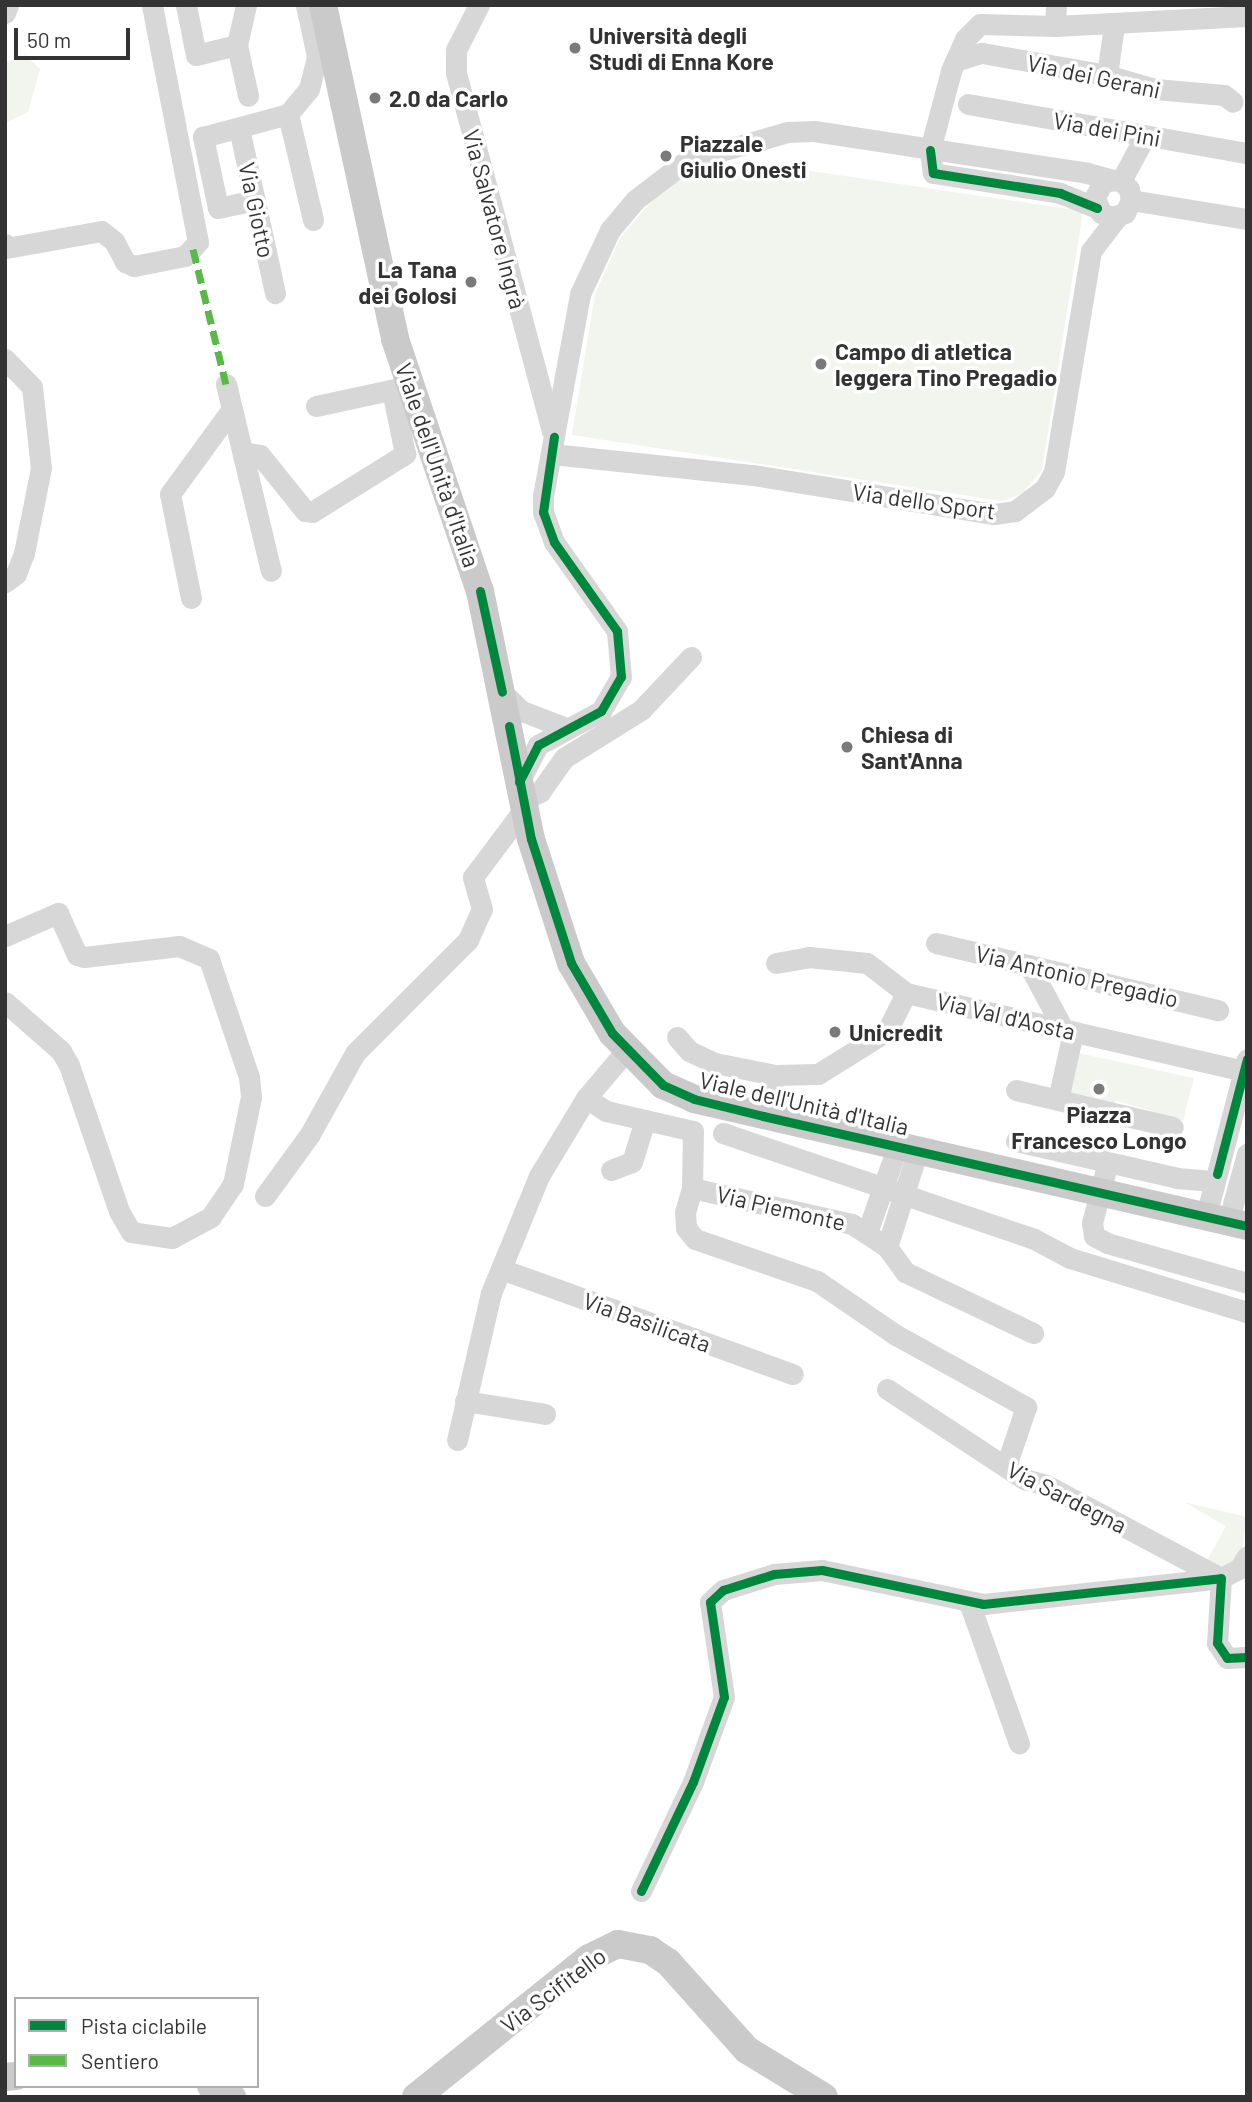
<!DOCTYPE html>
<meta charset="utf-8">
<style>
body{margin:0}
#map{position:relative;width:1252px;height:2102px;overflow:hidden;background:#fff;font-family:Barlow,sans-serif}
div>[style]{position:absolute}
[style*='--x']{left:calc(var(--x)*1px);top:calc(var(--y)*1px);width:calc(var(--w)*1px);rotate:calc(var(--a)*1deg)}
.green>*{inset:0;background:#f1f5ed}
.minor>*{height:21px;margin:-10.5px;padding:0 10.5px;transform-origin:10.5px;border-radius:10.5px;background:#d7d7d7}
.major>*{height:28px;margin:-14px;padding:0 14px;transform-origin:14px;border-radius:14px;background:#cacaca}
.quiet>*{height:7px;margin-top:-3.5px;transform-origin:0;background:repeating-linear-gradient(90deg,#58b947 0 14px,transparent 0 21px)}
.cycleway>*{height:9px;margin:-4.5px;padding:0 4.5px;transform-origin:4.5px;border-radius:4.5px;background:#00873e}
.dots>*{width:19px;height:19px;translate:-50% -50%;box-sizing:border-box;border:4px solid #fff;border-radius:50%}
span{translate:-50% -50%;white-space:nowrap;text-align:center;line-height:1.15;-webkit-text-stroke:7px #fff;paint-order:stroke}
.poi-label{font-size:23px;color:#333;font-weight:700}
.left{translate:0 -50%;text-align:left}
.right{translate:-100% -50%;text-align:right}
.street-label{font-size:23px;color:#333}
.frame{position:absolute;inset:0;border:7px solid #333;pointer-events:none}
.legend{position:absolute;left:14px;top:1997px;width:245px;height:91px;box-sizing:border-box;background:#fff;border:2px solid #adadad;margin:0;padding:9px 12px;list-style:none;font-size:21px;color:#333}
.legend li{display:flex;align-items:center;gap:14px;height:35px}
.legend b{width:35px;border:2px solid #adadad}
.scale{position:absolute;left:14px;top:28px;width:116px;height:32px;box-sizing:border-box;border:4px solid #333;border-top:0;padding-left:9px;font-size:21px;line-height:24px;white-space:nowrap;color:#333;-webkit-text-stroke:5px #fff;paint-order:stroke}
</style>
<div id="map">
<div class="green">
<div style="clip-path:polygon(25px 55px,40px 69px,28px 112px,5px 123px,5px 63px)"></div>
<div style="clip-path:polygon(744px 161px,1083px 211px,1042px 470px,1023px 493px,1002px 501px,572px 435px,595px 294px,620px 238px,656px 196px,678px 180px,713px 166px)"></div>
<div style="clip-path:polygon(1078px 1053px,1194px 1078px,1183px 1121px,1115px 1100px,1114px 1104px,1073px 1095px,1070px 1090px)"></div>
<div style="clip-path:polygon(1184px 1502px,1247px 1517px,1241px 1556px,1224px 1569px,1205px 1564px,1226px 1526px)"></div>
</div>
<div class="minor">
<div style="--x:186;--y:5;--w:51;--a:78.7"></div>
<div style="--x:196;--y:55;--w:42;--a:-13.7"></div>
<div style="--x:246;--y:5;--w:41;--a:102.7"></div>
<div style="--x:237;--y:45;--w:52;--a:77.8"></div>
<div style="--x:479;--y:5;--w:51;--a:117.1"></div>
<div style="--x:456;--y:50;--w:23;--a:90"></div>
<div style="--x:456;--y:73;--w:371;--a:75"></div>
<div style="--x:1056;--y:5;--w:21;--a:93"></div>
<div style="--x:1055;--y:26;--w:75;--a:-178.5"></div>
<div style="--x:980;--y:24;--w:21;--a:135"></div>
<div style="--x:965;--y:39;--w:35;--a:114"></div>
<div style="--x:951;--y:71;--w:82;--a:104.9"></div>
<div style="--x:930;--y:150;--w:23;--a:83"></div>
<div style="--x:933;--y:173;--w:129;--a:8.9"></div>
<div style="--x:1060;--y:193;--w:40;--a:22"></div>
<div style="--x:5;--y:13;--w:9;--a:-69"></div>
<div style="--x:1055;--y:26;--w:192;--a:-3"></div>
<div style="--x:955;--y:61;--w:28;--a:-17"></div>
<div style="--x:982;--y:53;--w:127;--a:10"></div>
<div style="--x:1107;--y:75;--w:50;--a:16.3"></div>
<div style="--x:1155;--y:89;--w:69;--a:5"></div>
<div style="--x:1224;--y:95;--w:11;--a:38"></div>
<div style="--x:1107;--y:75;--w:50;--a:-82"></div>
<div style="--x:968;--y:104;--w:283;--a:10"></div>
<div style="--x:288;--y:114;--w:109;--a:76.7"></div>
<div style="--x:239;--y:128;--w:169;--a:77.7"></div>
<div style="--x:1121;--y:181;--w:51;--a:-61.9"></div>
<div style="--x:255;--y:200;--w:38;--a:168"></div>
<div style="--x:218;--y:208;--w:73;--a:-101.9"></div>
<div style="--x:203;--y:137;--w:88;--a:-15.1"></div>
<div style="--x:288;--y:114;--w:33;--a:-50"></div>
<div style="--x:309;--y:89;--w:34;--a:-76"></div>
<div style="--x:317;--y:56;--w:52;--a:-102.2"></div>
<div style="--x:1131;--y:200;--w:118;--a:9.3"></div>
<div style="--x:5;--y:244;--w:4;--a:76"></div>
<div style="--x:6;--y:248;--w:97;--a:-10.1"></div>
<div style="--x:101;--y:231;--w:16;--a:38"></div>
<div style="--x:114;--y:241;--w:24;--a:62"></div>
<div style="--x:125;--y:262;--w:10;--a:24"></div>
<div style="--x:134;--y:266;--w:52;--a:-11.1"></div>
<div style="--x:185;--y:256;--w:19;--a:-47"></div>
<div style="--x:198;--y:242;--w:241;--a:-101"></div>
<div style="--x:5;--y:359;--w:39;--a:46"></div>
<div style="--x:32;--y:387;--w:81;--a:83.7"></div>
<div style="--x:41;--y:468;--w:87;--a:101.3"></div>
<div style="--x:24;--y:553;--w:22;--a:111"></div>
<div style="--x:16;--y:574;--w:14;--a:144"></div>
<div style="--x:226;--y:384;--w:192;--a:76.5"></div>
<div style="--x:316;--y:406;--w:90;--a:-12.2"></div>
<div style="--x:243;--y:452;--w:17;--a:10"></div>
<div style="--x:260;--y:455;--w:72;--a:51.2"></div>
<div style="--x:305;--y:511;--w:7;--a:8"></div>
<div style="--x:312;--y:512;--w:110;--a:-31.9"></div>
<div style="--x:405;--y:454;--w:65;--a:-101.5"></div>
<div style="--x:552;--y:454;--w:202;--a:6"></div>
<div style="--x:753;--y:475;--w:244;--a:9.2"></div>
<div style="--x:994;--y:514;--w:21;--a:-8"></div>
<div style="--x:1015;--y:511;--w:38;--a:-37"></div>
<div style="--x:1045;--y:488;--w:18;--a:-61"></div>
<div style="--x:1054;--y:472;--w:224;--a:-80.5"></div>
<div style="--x:1091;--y:251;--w:44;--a:-52.4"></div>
<div style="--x:191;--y:598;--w:106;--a:-101.4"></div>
<div style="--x:170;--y:494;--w:105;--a:-53.9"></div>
<div style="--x:502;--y:692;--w:28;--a:44"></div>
<div style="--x:522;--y:711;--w:47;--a:21.1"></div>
<div style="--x:519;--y:782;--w:42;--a:-62.8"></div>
<div style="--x:538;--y:745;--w:72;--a:-28.4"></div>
<div style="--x:601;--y:711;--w:39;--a:-60"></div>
<div style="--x:621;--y:677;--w:46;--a:-95"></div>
<div style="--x:617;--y:631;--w:109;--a:-125.3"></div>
<div style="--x:554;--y:542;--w:32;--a:-110"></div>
<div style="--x:543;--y:512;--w:16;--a:-90"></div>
<div style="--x:543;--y:496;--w:205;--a:-79.6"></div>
<div style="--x:580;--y:294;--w:71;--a:-64.9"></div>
<div style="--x:610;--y:230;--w:39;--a:-50"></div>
<div style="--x:635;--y:200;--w:64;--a:-37.4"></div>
<div style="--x:686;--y:161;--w:106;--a:-15.9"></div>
<div style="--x:788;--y:132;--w:26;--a:-2"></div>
<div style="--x:814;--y:131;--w:276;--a:8.7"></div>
<div style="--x:1087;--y:173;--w:28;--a:15"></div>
<div style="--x:1114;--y:180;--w:7;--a:8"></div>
<div style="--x:1121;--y:181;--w:11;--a:45"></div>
<div style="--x:1129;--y:189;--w:11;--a:80"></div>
<div style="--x:1131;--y:200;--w:14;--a:115"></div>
<div style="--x:1125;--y:213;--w:14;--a:163"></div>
<div style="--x:1112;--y:217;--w:12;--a:-160"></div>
<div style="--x:1101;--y:213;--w:17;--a:-111"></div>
<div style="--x:1095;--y:197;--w:17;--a:-62"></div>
<div style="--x:1103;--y:182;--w:11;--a:-10"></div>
<div style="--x:522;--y:800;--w:20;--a:-24"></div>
<div style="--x:540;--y:792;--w:42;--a:-54.8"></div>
<div style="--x:564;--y:758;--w:91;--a:-31.9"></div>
<div style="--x:641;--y:710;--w:73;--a:-46.7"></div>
<div style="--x:5;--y:936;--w:58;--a:-23.5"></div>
<div style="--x:58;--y:913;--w:46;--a:65.7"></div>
<div style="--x:77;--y:955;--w:7;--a:16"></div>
<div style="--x:84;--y:957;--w:96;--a:-6.6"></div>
<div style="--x:179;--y:946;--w:33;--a:23"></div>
<div style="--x:209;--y:959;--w:125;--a:71.3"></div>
<div style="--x:249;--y:1077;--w:20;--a:84"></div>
<div style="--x:251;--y:1097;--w:89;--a:101.7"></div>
<div style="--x:233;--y:1184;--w:40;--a:124"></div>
<div style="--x:211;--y:1217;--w:44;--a:151.7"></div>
<div style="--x:172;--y:1238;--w:41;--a:-171.7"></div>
<div style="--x:131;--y:1232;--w:24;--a:-120"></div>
<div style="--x:119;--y:1211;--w:154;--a:-108.9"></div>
<div style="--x:69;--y:1065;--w:16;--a:-120"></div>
<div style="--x:61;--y:1051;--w:74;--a:-138.8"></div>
<div style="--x:936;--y:943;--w:290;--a:13.4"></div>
<div style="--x:776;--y:963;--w:34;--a:-10"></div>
<div style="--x:809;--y:957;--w:58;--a:5.9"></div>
<div style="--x:867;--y:963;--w:49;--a:37.6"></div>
<div style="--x:906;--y:993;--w:346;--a:13"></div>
<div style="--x:1029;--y:965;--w:72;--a:62"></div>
<div style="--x:677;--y:1037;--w:18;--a:49"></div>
<div style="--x:689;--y:1051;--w:29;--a:25"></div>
<div style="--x:715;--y:1063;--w:61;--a:11.3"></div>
<div style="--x:775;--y:1075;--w:43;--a:106.3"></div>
<div style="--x:775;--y:1075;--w:43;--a:-1.3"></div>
<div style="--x:818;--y:1074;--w:81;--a:-31.9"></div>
<div style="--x:887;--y:1031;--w:42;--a:-63.4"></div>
<div style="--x:1016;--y:1090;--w:161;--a:13.3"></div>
<div style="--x:586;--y:1098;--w:24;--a:33"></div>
<div style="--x:606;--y:1111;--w:89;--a:12.9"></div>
<div style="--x:693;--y:1131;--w:57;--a:91"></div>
<div style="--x:692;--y:1188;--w:25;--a:106"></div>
<div style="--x:685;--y:1212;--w:16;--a:86"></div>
<div style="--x:686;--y:1228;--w:14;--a:51"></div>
<div style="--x:695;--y:1239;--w:129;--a:19"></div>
<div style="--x:817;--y:1281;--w:96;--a:34.4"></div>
<div style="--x:896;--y:1335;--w:149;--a:29"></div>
<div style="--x:1026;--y:1407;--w:62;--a:108.7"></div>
<div style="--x:1058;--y:1100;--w:70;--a:-77.6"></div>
<div style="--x:723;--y:1133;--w:329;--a:18.8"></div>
<div style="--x:1034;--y:1239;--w:41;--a:27.8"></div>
<div style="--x:1070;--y:1258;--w:185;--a:17"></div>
<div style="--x:1016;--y:1141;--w:165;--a:12.9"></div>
<div style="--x:1177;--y:1178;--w:38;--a:5"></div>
<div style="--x:1108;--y:1162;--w:63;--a:104.7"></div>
<div style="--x:1092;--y:1223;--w:13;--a:81"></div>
<div style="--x:1094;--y:1236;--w:15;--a:28"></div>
<div style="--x:1107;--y:1243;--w:146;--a:15.9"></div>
<div style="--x:611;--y:1170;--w:22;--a:-21"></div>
<div style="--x:632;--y:1162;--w:44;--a:-72.8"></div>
<div style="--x:692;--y:1188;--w:164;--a:12.7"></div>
<div style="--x:852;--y:1224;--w:42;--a:33.3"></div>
<div style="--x:887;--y:1247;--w:31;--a:54"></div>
<div style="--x:905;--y:1272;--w:142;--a:25.5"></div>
<div style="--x:265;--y:1196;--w:77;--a:-54"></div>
<div style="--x:310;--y:1134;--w:93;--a:-60.9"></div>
<div style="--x:355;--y:1053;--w:160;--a:-45"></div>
<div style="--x:468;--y:940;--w:34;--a:-66"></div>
<div style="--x:482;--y:909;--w:33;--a:-106"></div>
<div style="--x:473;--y:877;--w:85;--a:-53.1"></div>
<div style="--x:1206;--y:1216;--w:162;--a:-75.4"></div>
<div style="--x:1228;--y:1222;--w:71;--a:-74.4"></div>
<div style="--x:868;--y:1230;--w:90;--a:-70.6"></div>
<div style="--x:887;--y:1247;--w:102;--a:-72.3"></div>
<div style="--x:501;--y:1269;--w:310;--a:19.8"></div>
<div style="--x:887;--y:1389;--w:164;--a:33.3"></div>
<div style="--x:1024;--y:1479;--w:23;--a:15"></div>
<div style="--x:1046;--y:1485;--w:198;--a:28"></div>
<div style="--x:1221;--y:1578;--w:20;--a:-27"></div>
<div style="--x:1239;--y:1569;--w:15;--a:-58"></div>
<div style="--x:465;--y:1401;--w:81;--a:9.2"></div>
<div style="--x:457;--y:1440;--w:151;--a:-77"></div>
<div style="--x:491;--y:1293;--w:126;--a:-67.7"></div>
<div style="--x:539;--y:1176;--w:91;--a:-58.9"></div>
<div style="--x:586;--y:1098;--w:62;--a:-49.6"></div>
<div style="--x:969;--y:1602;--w:150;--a:70.5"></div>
<div style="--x:641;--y:1891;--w:121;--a:-64.5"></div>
<div style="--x:693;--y:1782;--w:90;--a:-70"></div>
<div style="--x:724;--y:1697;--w:96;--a:-98.4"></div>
<div style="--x:710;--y:1602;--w:18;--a:-43"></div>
<div style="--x:723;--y:1590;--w:53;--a:-17.4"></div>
<div style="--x:774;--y:1574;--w:48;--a:-4.8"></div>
<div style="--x:822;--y:1570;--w:165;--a:11.9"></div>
<div style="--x:983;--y:1604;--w:239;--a:-6.2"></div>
<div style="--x:1221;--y:1578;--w:65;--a:93.5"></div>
<div style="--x:1217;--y:1643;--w:18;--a:56"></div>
<div style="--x:1227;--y:1658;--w:20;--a:-3"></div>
</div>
<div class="major">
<div style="--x:323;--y:5;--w:342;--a:77.8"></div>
<div style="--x:395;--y:339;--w:266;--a:71.4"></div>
<div style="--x:480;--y:591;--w:253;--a:78.4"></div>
<div style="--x:531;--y:839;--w:130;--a:72.1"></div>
<div style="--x:571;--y:963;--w:81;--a:59.6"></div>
<div style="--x:612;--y:1033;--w:73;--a:45.6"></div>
<div style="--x:663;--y:1085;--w:34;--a:24"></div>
<div style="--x:694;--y:1099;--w:567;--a:12.93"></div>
<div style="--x:5;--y:2077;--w:11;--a:-5"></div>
<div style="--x:211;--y:2086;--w:24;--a:28"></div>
<div style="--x:416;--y:2097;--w:222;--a:-38.8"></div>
<div style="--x:589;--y:1958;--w:32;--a:-26"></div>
<div style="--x:618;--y:1944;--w:33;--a:11"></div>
<div style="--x:650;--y:1950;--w:22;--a:34"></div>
<div style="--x:668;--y:1962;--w:118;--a:48.1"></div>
<div style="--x:747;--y:2050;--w:90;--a:31.4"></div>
</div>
<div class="quiet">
<div style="--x:193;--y:249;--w:139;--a:76.3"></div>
</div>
<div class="cycleway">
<div style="--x:930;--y:150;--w:23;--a:83"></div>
<div style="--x:933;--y:173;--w:129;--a:8.9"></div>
<div style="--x:1060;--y:193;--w:40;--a:22"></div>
<div style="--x:480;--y:591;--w:103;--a:77.7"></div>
<div style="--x:509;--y:726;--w:115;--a:79"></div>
<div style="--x:531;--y:839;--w:130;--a:72.1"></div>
<div style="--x:571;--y:963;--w:81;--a:59.6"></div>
<div style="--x:612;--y:1033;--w:73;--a:45.6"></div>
<div style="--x:663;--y:1085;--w:34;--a:24"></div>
<div style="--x:694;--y:1099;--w:71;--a:13.8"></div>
<div style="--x:763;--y:1116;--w:496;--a:12.8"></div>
<div style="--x:519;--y:782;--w:42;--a:-62.8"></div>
<div style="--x:538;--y:745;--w:72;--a:-28.4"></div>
<div style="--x:601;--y:711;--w:39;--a:-60"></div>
<div style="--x:621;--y:677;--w:46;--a:-95"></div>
<div style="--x:617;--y:631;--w:109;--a:-125.3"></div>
<div style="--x:554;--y:542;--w:32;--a:-110"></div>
<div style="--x:543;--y:512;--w:76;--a:-81.7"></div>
<div style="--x:1217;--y:1174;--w:119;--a:-75.4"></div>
<div style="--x:641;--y:1891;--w:121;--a:-64.5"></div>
<div style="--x:693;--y:1782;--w:90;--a:-70"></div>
<div style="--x:724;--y:1697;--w:96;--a:-98.4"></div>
<div style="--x:710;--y:1602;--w:18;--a:-43"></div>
<div style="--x:723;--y:1590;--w:53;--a:-17.4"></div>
<div style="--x:774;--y:1574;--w:48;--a:-4.8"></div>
<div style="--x:822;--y:1570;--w:165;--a:11.9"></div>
<div style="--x:983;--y:1604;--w:239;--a:-6.2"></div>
<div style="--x:1221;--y:1578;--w:65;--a:93.5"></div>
<div style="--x:1217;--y:1643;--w:18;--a:56"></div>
<div style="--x:1227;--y:1658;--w:20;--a:-3"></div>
</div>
<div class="dots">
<div style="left:575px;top:48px;background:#7a7a7a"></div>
<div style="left:375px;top:98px;background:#7a7a7a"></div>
<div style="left:666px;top:156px;background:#7a7a7a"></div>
<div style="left:471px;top:282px;background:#7a7a7a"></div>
<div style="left:821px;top:364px;background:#7a7a7a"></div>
<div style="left:847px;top:747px;background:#7a7a7a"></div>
<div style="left:835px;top:1032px;background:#7a7a7a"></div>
<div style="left:1099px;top:1089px;background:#7a7a7a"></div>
</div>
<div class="poi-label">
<span class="left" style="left:589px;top:48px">Università degli<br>Studi di Enna Kore</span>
<span class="left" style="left:389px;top:98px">2.0 da Carlo</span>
<span class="left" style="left:680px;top:156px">Piazzale<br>Giulio Onesti</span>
<span class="right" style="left:457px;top:282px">La Tana<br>dei Golosi</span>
<span class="left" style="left:835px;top:364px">Campo di atletica<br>leggera Tino Pregadio</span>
<span class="left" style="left:861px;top:747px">Chiesa di<br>Sant'Anna</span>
<span class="left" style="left:849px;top:1032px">Unicredit</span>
<span style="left:1099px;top:1127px">Piazza<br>Francesco Longo</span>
</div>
<div class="street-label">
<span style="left:1094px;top:76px;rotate:12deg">Via dei Gerani</span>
<span style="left:1107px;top:129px;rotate:10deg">Via dei Pini</span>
<span style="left:257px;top:210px;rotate:78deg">Via Giotto</span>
<span style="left:495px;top:219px;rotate:75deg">Via Salvatore Ingrà</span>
<span style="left:438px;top:465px;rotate:71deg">Viale dell'Unità d'Italia</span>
<span style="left:924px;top:501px;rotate:8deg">Via dello Sport</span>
<span style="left:1077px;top:976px;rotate:13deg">Via Antonio Pregadio</span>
<span style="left:1006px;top:1016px;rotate:13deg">Via Val d'Aosta</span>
<span style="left:804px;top:1103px;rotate:13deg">Viale dell'Unità d'Italia</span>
<span style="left:781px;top:1208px;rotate:13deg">Via Piemonte</span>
<span style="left:647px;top:1322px;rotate:20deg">Via Basilicata</span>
<span style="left:1067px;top:1497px;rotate:27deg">Via Sardegna</span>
<span style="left:553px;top:1990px;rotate:-37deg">Via Scifitello</span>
</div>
<div class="frame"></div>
<ul class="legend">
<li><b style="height:9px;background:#00873e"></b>Pista ciclabile</li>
<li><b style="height:9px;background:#58b947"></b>Sentiero</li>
</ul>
<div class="scale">50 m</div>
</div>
